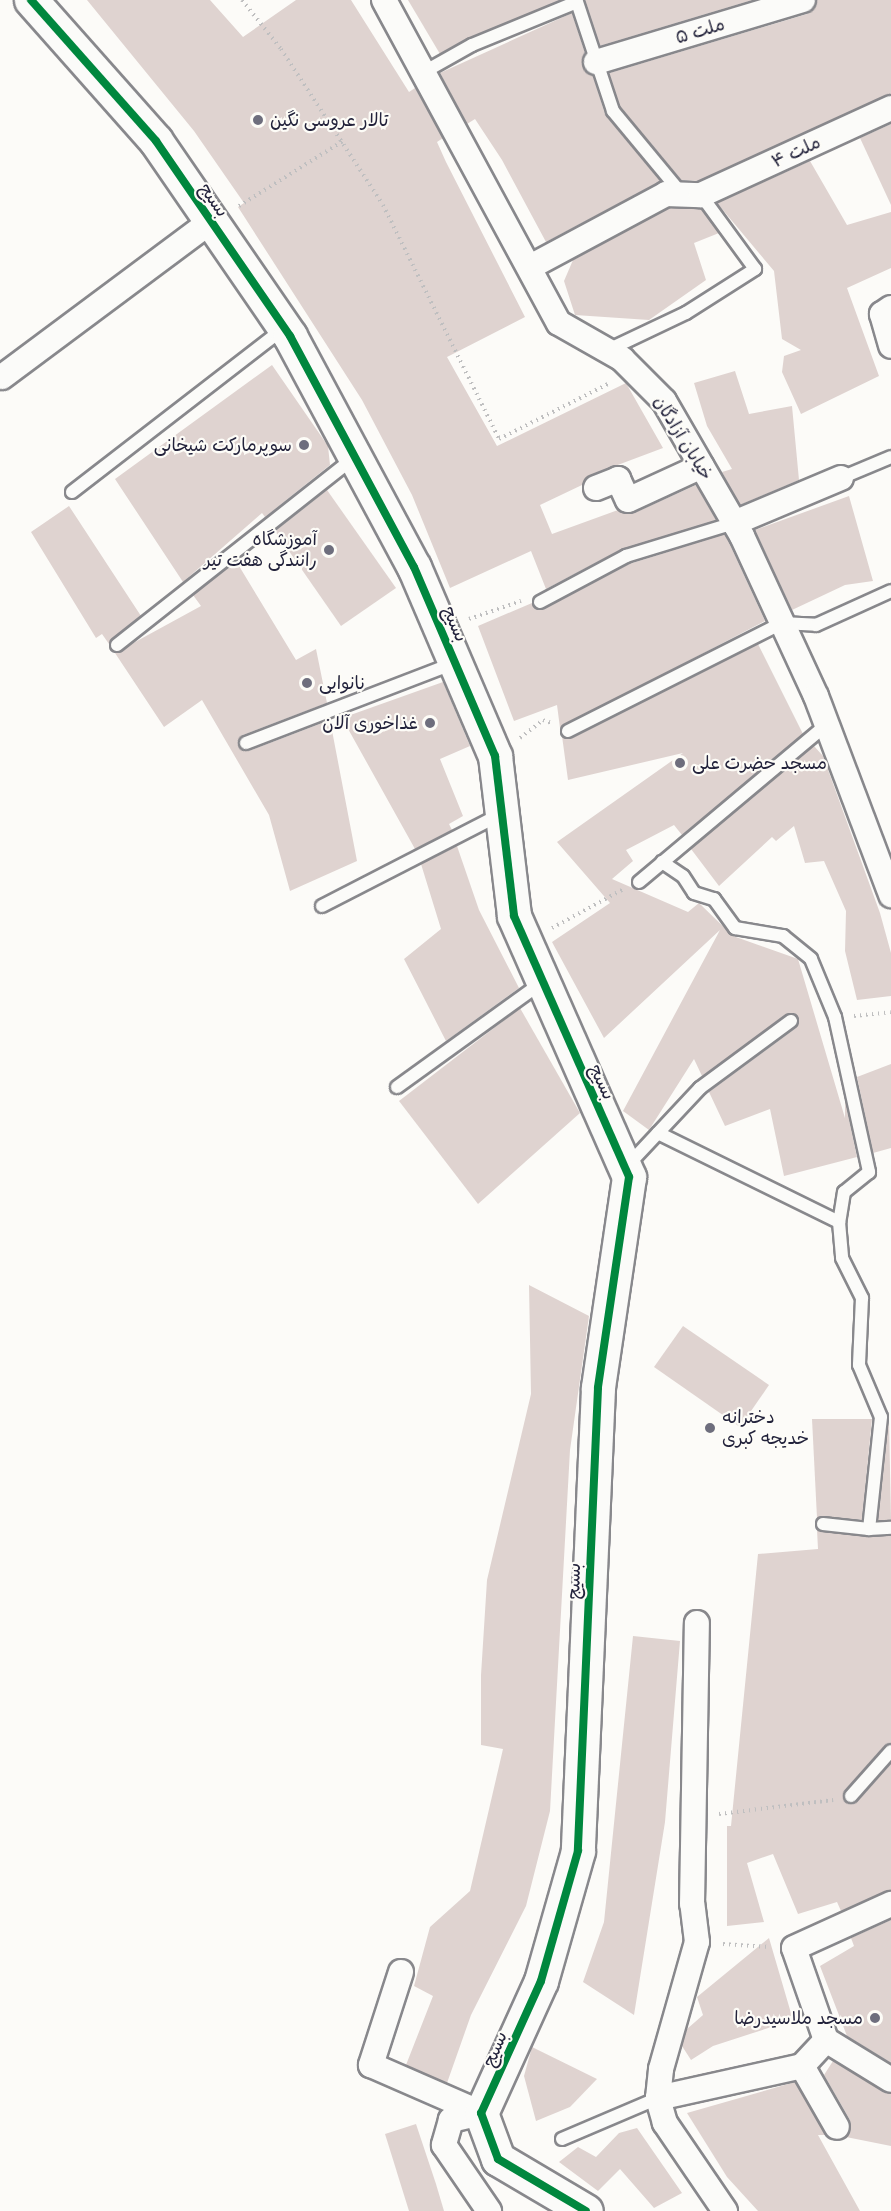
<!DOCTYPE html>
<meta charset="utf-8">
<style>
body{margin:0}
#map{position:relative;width:891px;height:2211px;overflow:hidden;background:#fcfbf8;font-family:Sriracha,"Playpen Sans Arabic",sans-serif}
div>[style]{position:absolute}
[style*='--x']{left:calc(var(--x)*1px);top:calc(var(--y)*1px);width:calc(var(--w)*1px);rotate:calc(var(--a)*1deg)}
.building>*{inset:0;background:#dfd3d0}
.path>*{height:4px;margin-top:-2px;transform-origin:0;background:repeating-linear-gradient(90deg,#bfbfc0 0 1.5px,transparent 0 6px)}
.roads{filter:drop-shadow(2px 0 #88888c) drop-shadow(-2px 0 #88888c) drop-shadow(0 2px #88888c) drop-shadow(0 -2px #88888c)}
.lane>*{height:12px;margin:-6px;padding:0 6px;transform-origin:6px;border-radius:6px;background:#fbfbf9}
.street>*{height:24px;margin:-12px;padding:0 12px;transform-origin:12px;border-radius:12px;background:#fbfbf9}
.secondary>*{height:33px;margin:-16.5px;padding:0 16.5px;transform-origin:16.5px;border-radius:16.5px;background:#fbfbf9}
.cycleway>*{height:8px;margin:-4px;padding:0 4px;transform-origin:4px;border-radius:4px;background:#00873e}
.dots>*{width:16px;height:16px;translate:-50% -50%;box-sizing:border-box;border:3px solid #fdfcf7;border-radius:50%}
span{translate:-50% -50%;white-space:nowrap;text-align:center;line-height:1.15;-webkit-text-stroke:4.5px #fdfcf7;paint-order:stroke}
.street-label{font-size:18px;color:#22223b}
.poi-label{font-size:18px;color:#22223b}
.left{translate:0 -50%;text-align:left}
.right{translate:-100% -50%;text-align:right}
</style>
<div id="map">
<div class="building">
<div style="clip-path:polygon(87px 0,210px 0,243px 37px,296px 0,351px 0,409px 92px,415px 88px,443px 138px,437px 142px,446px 162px,525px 317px,447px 357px,497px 446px,626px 383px,663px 448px,591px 475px,582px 485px,540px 505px,552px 534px,618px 510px,634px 513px,696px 485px,716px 520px,622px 549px,546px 589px,531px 551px,450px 588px,412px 495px,362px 400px,238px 207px,244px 203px,194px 131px)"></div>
<div style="clip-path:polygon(408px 0,560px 0,440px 54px)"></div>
<div style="clip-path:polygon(585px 0,753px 0,600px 46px)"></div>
<div style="clip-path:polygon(817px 0,891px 0,891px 94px,698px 181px,681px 180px,620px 107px,609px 73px,807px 14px)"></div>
<div style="clip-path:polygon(572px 13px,585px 53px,583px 67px,593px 76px,605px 114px,661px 181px,546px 242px,502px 160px,475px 119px,467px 124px,440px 73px)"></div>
<div style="clip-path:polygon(891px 124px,891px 205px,860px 138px)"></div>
<div style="clip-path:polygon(810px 161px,847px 225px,891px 212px,891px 268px,847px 288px,879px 376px,801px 414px,782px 372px,784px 356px,801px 350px,782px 339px,774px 271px,717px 203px)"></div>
<div style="clip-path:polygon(669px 208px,701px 209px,719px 233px,694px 243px,706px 280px,649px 320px,575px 315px,564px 281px,573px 260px)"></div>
<div style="clip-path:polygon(272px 365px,328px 446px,330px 465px,265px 517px,262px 513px,183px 582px,115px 479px)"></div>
<div style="clip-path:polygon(735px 371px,749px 414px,792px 406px,799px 480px,740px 505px,722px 472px,732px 469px,707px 426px,694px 383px)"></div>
<div style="clip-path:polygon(327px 490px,396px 588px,341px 626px,275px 531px)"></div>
<div style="clip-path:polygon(849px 496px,873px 581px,845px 585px,792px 610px,755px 530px)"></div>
<div style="clip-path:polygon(69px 506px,141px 616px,109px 644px,102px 634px,96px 638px,31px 532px)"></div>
<div style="clip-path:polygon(725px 534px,765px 621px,560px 728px,557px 705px,514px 721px,478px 626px,532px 603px,543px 609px,629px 564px)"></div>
<div style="clip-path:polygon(236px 561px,296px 660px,316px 649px,327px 703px,243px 735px,239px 746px,249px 751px,330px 720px,357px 861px,290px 891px,269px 815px,202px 700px,164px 727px,115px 653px,201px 606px,193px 595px)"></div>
<div style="clip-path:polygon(758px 644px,803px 734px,682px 835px,674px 825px,626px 850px,633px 861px,612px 879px,688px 912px,699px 903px,733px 936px,798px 959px,845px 1118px,845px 1100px,857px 1157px,784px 1176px,770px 1109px,725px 1126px,709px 1092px,796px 1028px,799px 1020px,794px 1013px,702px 1076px,694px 1059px,649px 1130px,623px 1111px,720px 930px,604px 1038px,552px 942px,610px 903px,557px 842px,683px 753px,568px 780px,562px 736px,572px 738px)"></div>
<div style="clip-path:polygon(443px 682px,470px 746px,440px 759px,463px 816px,449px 824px,452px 830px,415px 849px,342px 718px)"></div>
<div style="clip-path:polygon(814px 746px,823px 756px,880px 913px,891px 953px,891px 996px,857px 1000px,845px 951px,846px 911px,824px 861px,805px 863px,794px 826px,776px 841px,772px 837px,719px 886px,691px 849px)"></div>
<div style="clip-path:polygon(457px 846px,479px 910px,519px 988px,446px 1041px,404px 959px,441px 929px,421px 864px)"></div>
<div style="clip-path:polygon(520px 1008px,580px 1113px,478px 1204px,399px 1101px)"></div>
<div style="clip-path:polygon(891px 1064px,891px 1148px,873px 1153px,857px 1077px)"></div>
<div style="clip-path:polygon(529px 1285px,589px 1316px,570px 1450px,550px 1811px,526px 1906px,471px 2015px,447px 2083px,406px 2065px,433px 1996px,414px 1986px,430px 1927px,470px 1891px,503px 1749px,481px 1745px,481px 1675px,487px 1580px,531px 1394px)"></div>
<div style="clip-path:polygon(683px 1326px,769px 1385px,740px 1427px,654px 1367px)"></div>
<div style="clip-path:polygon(812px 1419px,872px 1419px,862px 1520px,817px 1518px)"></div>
<div style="clip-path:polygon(889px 1419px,891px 1520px,878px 1520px)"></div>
<div style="clip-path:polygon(817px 1530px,891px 1536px,891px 1743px,843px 1795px,854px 1804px,891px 1763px,891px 1890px,841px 1911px,837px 1902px,798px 1914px,773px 1854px,747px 1863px,764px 1922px,727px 1926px,727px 1826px,731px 1826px,758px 1554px,818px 1549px)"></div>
<div style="clip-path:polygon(633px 1636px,680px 1641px,665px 1822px,634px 2015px,583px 1982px,604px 1922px)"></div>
<div style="clip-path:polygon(891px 1920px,891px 2063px,847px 2036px,820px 1966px,854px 1946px,851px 1938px)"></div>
<div style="clip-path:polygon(769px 1938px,793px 2020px,713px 2046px,691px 2060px,682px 2046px,687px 2029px,703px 2015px,697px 1997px)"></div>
<div style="clip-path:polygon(532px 2047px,597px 2079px,570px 2107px,536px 2121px,524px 2076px)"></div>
<div style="clip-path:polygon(833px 2061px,891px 2094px,891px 2146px,846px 2137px,850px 2120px,824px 2075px)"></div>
<div style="clip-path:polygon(795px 2082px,826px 2135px,818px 2135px,860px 2211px,758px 2211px,727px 2177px,687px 2113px)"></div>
<div style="clip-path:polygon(416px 2124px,436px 2184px,444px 2211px,409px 2211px,385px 2134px)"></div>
<div style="clip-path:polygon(637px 2128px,682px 2193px,654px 2208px,620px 2169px,598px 2191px,559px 2162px,578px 2147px,596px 2157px,619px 2133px)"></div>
</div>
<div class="path">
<div style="--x:242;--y:0;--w:63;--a:51.5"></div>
<div style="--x:281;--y:49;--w:186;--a:56.8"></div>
<div style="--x:383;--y:205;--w:261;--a:63.6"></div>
<div style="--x:499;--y:439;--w:124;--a:-26.8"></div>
<div style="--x:239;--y:206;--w:123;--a:-32"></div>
<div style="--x:469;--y:619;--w:55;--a:-19.1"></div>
<div style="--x:520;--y:738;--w:29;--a:-38"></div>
<div style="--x:543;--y:720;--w:9;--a:21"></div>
<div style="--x:552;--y:928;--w:80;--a:-28.5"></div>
<div style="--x:854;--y:1016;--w:37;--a:-6"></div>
<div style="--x:719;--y:1814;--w:115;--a:-7"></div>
<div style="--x:723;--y:1944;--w:46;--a:3.7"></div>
</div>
<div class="roads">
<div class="lane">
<div style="--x:424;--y:72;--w:55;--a:-29.4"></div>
<div style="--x:472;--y:45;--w:113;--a:-22.3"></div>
<div style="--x:577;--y:2;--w:115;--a:71.7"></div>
<div style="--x:613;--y:111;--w:108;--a:50.3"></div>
<div style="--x:608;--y:350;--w:86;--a:-25.4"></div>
<div style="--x:686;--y:313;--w:82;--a:-32.5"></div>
<div style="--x:755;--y:269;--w:92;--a:-126.1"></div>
<div style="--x:841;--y:478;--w:54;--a:-22.8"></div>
<div style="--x:72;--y:492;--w:267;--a:-37.7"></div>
<div style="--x:540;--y:602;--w:98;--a:-28.1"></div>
<div style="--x:626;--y:556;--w:113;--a:-17"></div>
<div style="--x:117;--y:645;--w:302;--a:-38.3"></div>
<div style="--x:568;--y:731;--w:240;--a:-26.8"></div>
<div style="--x:782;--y:623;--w:34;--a:3"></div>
<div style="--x:816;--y:625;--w:82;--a:-24.4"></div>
<div style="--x:246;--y:743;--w:223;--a:-21"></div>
<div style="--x:662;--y:862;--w:25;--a:34"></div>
<div style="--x:683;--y:876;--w:20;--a:57"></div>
<div style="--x:694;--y:893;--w:21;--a:17"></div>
<div style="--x:714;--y:899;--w:36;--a:54"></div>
<div style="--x:735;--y:928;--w:49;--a:9.5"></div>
<div style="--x:783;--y:936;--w:36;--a:39"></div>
<div style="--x:811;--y:959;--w:63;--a:67.5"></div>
<div style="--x:835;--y:1017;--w:159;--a:77.6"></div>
<div style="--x:869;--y:1172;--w:32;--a:141"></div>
<div style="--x:844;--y:1192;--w:30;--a:99"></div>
<div style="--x:839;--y:1222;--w:36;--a:85"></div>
<div style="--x:842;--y:1258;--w:45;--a:63.4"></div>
<div style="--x:862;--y:1298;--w:67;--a:92.6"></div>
<div style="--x:859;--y:1365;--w:56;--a:67.1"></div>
<div style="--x:881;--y:1417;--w:113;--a:96.1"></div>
<div style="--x:869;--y:1529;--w:22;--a:-3"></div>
<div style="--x:639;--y:882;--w:246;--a:-40"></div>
<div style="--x:322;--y:906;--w:201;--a:-27.2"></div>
<div style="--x:397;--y:1087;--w:178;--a:-35.8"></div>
<div style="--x:658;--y:1133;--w:202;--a:26.2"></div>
<div style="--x:628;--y:1165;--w:105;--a:-46.9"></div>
<div style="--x:700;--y:1088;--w:113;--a:-36.4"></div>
<div style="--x:823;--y:1524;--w:46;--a:6.2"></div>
<div style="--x:851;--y:1796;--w:60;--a:-48.4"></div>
<div style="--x:562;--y:2139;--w:104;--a:-23.1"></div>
</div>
<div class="street">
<div style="--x:384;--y:0;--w:367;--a:61.6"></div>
<div style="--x:559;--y:323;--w:73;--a:29.7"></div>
<div style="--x:622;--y:359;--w:59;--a:45"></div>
<div style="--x:664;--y:401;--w:156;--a:60"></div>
<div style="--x:742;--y:536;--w:176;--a:65.2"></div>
<div style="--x:816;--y:696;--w:213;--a:69.3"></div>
<div style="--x:596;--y:62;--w:216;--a:-16.7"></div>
<div style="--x:530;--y:267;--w:154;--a:-28.2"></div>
<div style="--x:666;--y:194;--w:35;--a:2"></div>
<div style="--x:701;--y:195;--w:209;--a:-24.6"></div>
<div style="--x:891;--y:308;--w:11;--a:146"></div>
<div style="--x:882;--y:314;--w:33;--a:74"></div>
<div style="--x:2;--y:377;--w:261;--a:-36.7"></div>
<div style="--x:596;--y:488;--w:24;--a:-22"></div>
<div style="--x:618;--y:479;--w:23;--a:65"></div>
<div style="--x:628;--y:500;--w:81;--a:-24.7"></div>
<div style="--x:734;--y:523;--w:116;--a:-22.8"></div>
<div style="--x:401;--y:1972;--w:98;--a:107.9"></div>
<div style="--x:371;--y:2065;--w:120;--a:23.6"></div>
<div style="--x:826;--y:2040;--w:76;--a:31.6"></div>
<div style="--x:802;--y:2066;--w:70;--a:60.2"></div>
<div style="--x:658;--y:2098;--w:29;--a:-84"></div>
<div style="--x:661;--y:2069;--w:132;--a:-74.2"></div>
<div style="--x:697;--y:1942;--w:38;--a:-97"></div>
<div style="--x:692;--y:1904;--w:281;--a:-89"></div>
<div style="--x:481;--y:2113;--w:31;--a:167"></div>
<div style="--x:451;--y:2120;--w:26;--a:106"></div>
<div style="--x:444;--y:2145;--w:80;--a:55.7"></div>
<div style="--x:725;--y:2211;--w:107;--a:-124.3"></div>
<div style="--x:665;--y:2123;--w:26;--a:-106"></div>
<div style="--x:658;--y:2098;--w:148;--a:-12.5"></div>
<div style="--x:802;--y:2066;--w:35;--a:-47"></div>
<div style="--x:826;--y:2040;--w:97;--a:-109.2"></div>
<div style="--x:794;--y:1948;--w:107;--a:-24.4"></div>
</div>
<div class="secondary">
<div style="--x:31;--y:0;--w:188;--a:48.4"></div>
<div style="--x:156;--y:141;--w:237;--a:55.5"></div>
<div style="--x:290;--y:336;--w:262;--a:61.8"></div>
<div style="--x:414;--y:567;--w:206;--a:66.8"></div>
<div style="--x:495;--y:756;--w:161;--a:83.2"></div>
<div style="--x:514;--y:916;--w:285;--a:66.2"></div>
<div style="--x:629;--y:1177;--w:213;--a:98.4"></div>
<div style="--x:598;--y:1388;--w:463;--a:92.5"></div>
<div style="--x:578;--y:1851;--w:135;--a:105.9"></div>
<div style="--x:541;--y:1981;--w:145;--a:114.4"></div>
<div style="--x:481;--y:2113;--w:49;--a:69.7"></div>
<div style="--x:498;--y:2159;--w:102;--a:30.6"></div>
</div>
</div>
<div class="cycleway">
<div style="--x:31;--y:0;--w:188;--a:48.4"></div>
<div style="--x:156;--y:141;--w:237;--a:55.5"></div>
<div style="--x:290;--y:336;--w:262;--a:61.8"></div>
<div style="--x:414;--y:567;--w:206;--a:66.8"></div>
<div style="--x:495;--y:756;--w:161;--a:83.2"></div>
<div style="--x:514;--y:916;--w:285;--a:66.2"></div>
<div style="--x:629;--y:1177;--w:213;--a:98.4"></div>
<div style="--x:598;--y:1388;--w:463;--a:92.5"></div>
<div style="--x:578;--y:1851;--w:135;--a:105.9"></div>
<div style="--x:541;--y:1981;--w:145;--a:114.4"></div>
<div style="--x:481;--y:2113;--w:49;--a:69.7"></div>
<div style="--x:498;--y:2159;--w:102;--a:30.6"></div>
</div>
<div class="dots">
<div style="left:258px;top:120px;background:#6e6e7d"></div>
<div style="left:304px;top:445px;background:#6e6e7d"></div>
<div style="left:329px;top:550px;background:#6e6e7d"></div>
<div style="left:307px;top:683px;background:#6e6e7d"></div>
<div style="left:430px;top:723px;background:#6e6e7d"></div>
<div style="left:680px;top:763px;background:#6e6e7d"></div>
<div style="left:710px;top:1428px;background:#6e6e7d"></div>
<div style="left:875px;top:2018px;background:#6e6e7d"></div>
</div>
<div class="street-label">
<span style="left:700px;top:31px;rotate:-17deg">ملت ۵</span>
<span style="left:796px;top:152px;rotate:-25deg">ملت ۴</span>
<span style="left:214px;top:200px;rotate:55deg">بسیج</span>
<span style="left:683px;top:438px;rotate:58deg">خیابان آزادگان</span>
<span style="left:455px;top:624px;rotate:67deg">بسیج</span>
<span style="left:602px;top:1082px;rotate:65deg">بسیج</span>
<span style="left:574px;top:1581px;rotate:-88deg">بسیج</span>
<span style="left:495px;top:2049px;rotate:-67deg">بسیج</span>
</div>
<div class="poi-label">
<span class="left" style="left:270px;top:120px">تالار عروسی نگین</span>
<span class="right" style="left:292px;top:445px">سوپرمارکت شیخانی</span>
<span class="right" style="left:317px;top:550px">آموزشگاه<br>رانندگی هفت تیر</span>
<span class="left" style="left:319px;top:683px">نانوایی</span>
<span class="right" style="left:418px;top:723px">غذاخوری آلان</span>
<span class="left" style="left:692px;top:763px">مسجد حضرت علی</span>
<span class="left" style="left:722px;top:1428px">دخترانه<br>خدیجه کبری</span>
<span class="right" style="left:863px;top:2018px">مسجد ملاسیدرضا</span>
</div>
</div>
